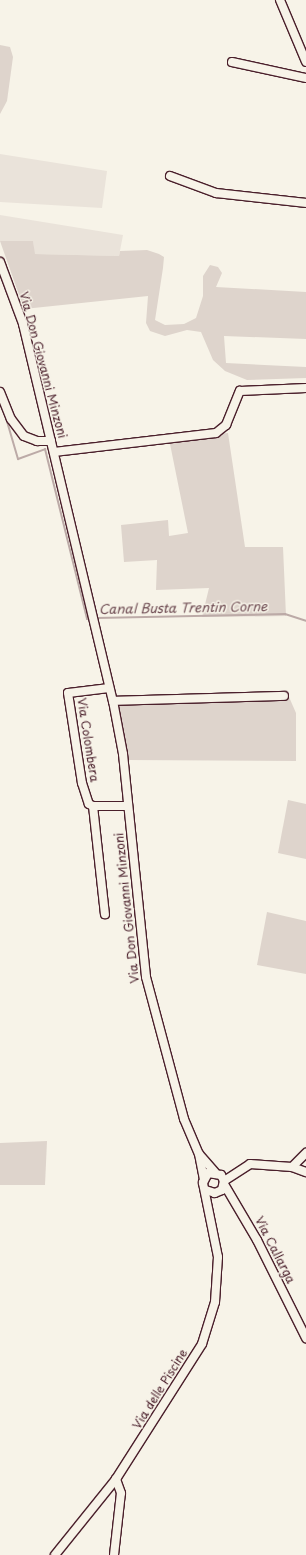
<!DOCTYPE html>
<style>
body{margin:0}
#map{position:relative;width:306px;height:1555px;overflow:hidden;background:#f7f3e8;font-family:"Playpen Sans",sans-serif}
div>[style]{position:absolute}
[style*='--x']{left:calc(var(--x)*1px);top:calc(var(--y)*1px);width:calc(var(--w)*1px);rotate:calc(var(--a)*1deg)}
.built>*{inset:0;background:#eae3da}
.green>*{inset:0;background:#ded4cc}
.stream>*{height:2px;margin:-1px;padding:0 1px;transform-origin:1px;border-radius:1px;background:#bcaaa7}
.roads{filter:drop-shadow(1px 0 #4a1f2b) drop-shadow(-1px 0 #4a1f2b) drop-shadow(0 1px #4a1f2b) drop-shadow(0 -1px #4a1f2b)}
.minor>*{height:8px;margin:-4px;padding:0 4px;transform-origin:4px;border-radius:4px;background:#f7f3e8}
span{translate:-50% -50%;white-space:nowrap;text-align:center;line-height:1.15;-webkit-text-stroke:3px #f7f3e8;paint-order:stroke}
.street-label{font-size:12px;color:#4a1f2b}
.water-label{font-size:13px;color:#6c4950;font-style:italic}
</style>
<div id="map">
<div class="built">
<div style="clip-path:polygon(0 154px,107px 171px,102px 208px,0 202px)"></div>
<div style="clip-path:polygon(0 215px,123px 235px,119px 256px,34px 254px,33px 241px,0 241px)"></div>
</div>
<div class="green">
<div style="clip-path:polygon(0 45px,10px 47px,13px 57px,7px 101px,0 114px)"></div>
<div style="clip-path:polygon(0 241px,33px 241px,35px 254px,119px 256px,120px 251px,147px 250px,159px 254px,164px 257px,163px 268px,155px 320px,165px 325px,184px 324px,196px 318px,203px 296px,203px 276px,210px 265px,218px 267px,222px 273px,216px 287px,306px 292px,306px 339px,224px 336px,226px 363px,306px 367px,306px 378px,247px 380px,225px 371px,213px 360px,201px 332px,187px 330px,165px 336px,150px 331px,146px 323px,148px 296px,24px 309px)"></div>
<div style="clip-path:polygon(228px 433px,245px 547px,283px 547px,286px 616px,202px 617px,209px 588px,156px 590px,157px 560px,124px 562px,121px 525px,168px 520px,169px 536px,188px 533px,169px 439px)"></div>
<div style="clip-path:polygon(289px 697px,296px 713px,296px 761px,127px 760px,117px 704px)"></div>
<div style="clip-path:polygon(288px 800px,306px 804px,306px 859px,278px 853px)"></div>
<div style="clip-path:polygon(267px 912px,306px 921px,306px 974px,257px 965px)"></div>
<div style="clip-path:polygon(47px 1141px,45px 1185px,0 1185px,0 1143px)"></div>
</div>
<div class="stream">
<div style="--x:6;--y:418;--w:43;--a:73.7"></div>
<div style="--x:18;--y:459;--w:29;--a:-20"></div>
<div style="--x:45;--y:449;--w:175;--a:76.1"></div>
<div style="--x:87;--y:619;--w:5;--a:0"></div>
<div style="--x:96;--y:618;--w:189;--a:-1.2"></div>
<div style="--x:285;--y:614;--w:22;--a:18"></div>
</div>
<div class="roads">
<div class="minor">
<div style="--x:280;--y:0;--w:67;--a:67.2"></div>
<div style="--x:232;--y:62;--w:76;--a:12.2"></div>
<div style="--x:170;--y:176;--w:49;--a:20.3"></div>
<div style="--x:216;--y:193;--w:91;--a:6.3"></div>
<div style="--x:0;--y:262;--w:66;--a:69.6"></div>
<div style="--x:23;--y:324;--w:388;--a:76.6"></div>
<div style="--x:113;--y:701;--w:54;--a:79.3"></div>
<div style="--x:123;--y:754;--w:224;--a:84.1"></div>
<div style="--x:146;--y:977;--w:147;--a:75"></div>
<div style="--x:184;--y:1119;--w:38;--a:67"></div>
<div style="--x:199;--y:1154;--w:25;--a:79"></div>
<div style="--x:0;--y:392;--w:29;--a:68"></div>
<div style="--x:11;--y:419;--w:21;--a:53"></div>
<div style="--x:24;--y:436;--w:14;--a:21"></div>
<div style="--x:37;--y:441;--w:14;--a:0"></div>
<div style="--x:54;--y:452;--w:163;--a:-6.7"></div>
<div style="--x:216;--y:433;--w:13;--a:-39"></div>
<div style="--x:226;--y:425;--w:37;--a:-68"></div>
<div style="--x:240;--y:391;--w:66;--a:-2.6"></div>
<div style="--x:109;--y:688;--w:41;--a:173"></div>
<div style="--x:68;--y:693;--w:91;--a:81.2"></div>
<div style="--x:82;--y:783;--w:22;--a:72"></div>
<div style="--x:89;--y:804;--w:4;--a:27"></div>
<div style="--x:93;--y:806;--w:35;--a:0"></div>
<div style="--x:113;--y:701;--w:171;--a:-1.7"></div>
<div style="--x:93;--y:806;--w:109;--a:83.7"></div>
<div style="--x:200;--y:1155;--w:23;--a:49"></div>
<div style="--x:292;--y:1167;--w:20;--a:-45"></div>
<div style="--x:224;--y:1181;--w:31;--a:-33"></div>
<div style="--x:250;--y:1164;--w:42;--a:4.1"></div>
<div style="--x:292;--y:1167;--w:15;--a:20"></div>
<div style="--x:224;--y:1184;--w:65;--a:59.5"></div>
<div style="--x:257;--y:1240;--w:110;--a:63.4"></div>
<div style="--x:55;--y:1555;--w:97;--a:-51.2"></div>
<div style="--x:116;--y:1479;--w:160;--a:-57.5"></div>
<div style="--x:202;--y:1344;--w:44;--a:-72.8"></div>
<div style="--x:215;--y:1302;--w:45;--a:-86.2"></div>
<div style="--x:218;--y:1257;--w:76;--a:-101.5"></div>
<div style="--x:203;--y:1183;--w:11;--a:-63"></div>
<div style="--x:208;--y:1173;--w:13;--a:9"></div>
<div style="--x:221;--y:1175;--w:7;--a:63"></div>
<div style="--x:224;--y:1181;--w:9;--a:103"></div>
<div style="--x:222;--y:1190;--w:8;--a:157"></div>
<div style="--x:215;--y:1193;--w:9;--a:-162"></div>
<div style="--x:114;--y:1555;--w:62;--a:-83.6"></div>
<div style="--x:121;--y:1493;--w:15;--a:-110"></div>
</div>
</div>
<div class="street-label">
<span style="left:43px;top:365px;rotate:75deg">Via Don Giovanni Minzoni</span>
<span style="left:88px;top:740px;rotate:81deg">Via Colombera</span>
<span style="left:127px;top:908px;rotate:-96deg">Via Don Giovanni Minzoni</span>
<span style="left:275px;top:1250px;rotate:63deg">Via Callarga</span>
<span style="left:160px;top:1389px;rotate:-58deg">Via delle Piscine</span>
</div>
<div class="water-label">
<span style="left:183px;top:608px;rotate:-1deg">Canal Busta Trentin Corne</span>
</div>
</div>
